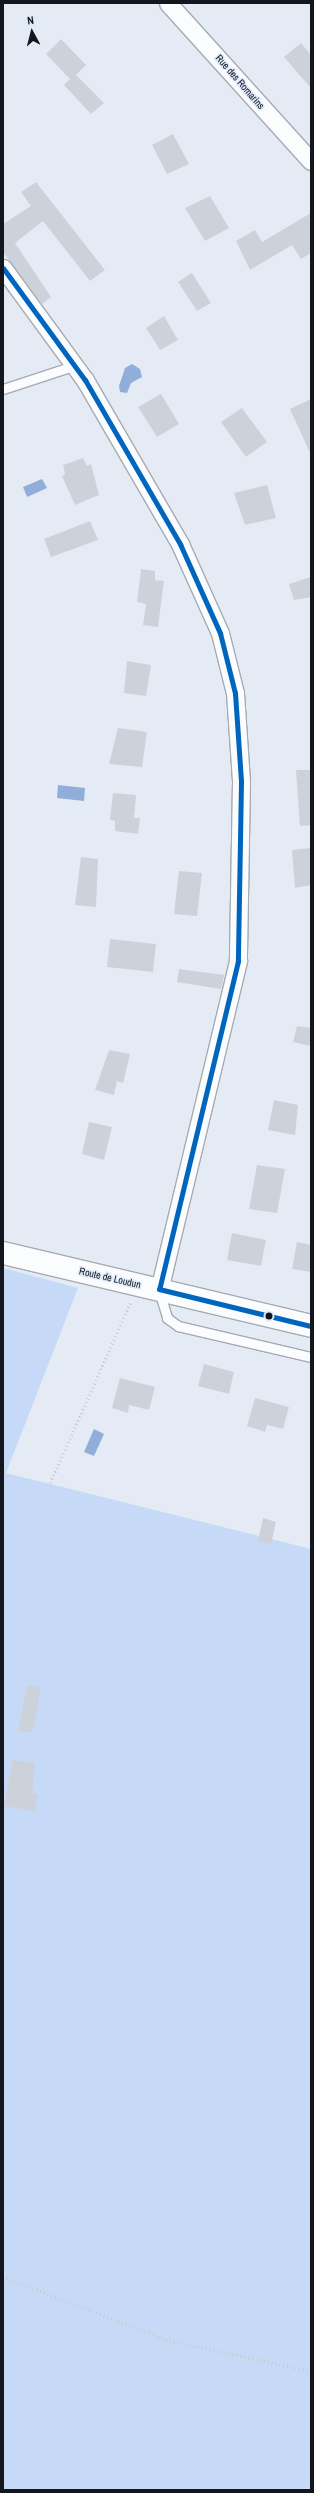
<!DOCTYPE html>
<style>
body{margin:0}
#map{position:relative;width:314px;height:2493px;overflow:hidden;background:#e5ebf5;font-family:"Archivo Narrow",sans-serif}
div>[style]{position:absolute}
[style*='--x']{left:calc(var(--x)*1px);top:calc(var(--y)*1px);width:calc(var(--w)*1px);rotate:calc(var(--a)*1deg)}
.green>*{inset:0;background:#c6d9f6}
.water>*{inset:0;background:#91aeda}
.building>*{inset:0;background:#cdd2da}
.path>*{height:2.5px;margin-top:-1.25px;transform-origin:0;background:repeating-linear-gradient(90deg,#c9cbcf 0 1px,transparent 0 4px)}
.roads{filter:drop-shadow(1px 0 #a6abb2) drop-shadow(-1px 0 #a6abb2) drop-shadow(0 1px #a6abb2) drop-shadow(0 -1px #a6abb2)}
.service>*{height:9px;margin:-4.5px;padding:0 4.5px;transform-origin:4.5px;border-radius:4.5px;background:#fbfcfe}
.minor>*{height:17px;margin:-8.5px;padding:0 8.5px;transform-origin:8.5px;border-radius:8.5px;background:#fbfcfe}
.secondary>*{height:22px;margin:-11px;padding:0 11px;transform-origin:11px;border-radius:11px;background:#fbfcfe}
.bus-1>*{height:5px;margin:-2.5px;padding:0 2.5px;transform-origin:2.5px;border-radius:2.5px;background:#0065bd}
.dots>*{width:11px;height:11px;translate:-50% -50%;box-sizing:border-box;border:2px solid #deeafc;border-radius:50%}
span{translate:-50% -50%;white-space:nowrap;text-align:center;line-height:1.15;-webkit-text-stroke:3px #deeafc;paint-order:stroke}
.street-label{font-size:10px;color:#13171d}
.frame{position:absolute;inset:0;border:4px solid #13171d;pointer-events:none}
.north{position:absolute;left:12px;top:12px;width:40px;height:40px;-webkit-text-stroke:3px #deeafc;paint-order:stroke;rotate:353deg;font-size:11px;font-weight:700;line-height:16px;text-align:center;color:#13171d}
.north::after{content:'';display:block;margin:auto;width:14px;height:18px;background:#13171d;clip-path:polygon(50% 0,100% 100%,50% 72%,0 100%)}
</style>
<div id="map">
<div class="green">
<div style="clip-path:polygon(3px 1268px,78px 1288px,6px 1473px,311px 1549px,311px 2490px,3px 2490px)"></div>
</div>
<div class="water">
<div style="clip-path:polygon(132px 364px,140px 369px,142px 377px,131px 383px,127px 393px,120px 392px,119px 386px,125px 368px)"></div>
<div style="clip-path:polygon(42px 479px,47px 488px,27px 497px,23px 487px)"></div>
<div style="clip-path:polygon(58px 785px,85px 788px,84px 801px,57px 798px)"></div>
<div style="clip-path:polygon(94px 1429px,104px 1434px,94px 1456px,84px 1452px)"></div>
</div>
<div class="building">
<div style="clip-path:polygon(61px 39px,86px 65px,76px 75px,104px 103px,91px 114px,64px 85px,70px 79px,46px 54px)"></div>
<div style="clip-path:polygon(301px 43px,311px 55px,311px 88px,284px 57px)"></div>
<div style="clip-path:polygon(173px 134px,189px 164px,167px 174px,152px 145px)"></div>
<div style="clip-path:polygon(36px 182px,105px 270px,90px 281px,43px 221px,15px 243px,51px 297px,42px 304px,3px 252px,3px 224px,31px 206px,21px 192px)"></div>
<div style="clip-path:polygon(210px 196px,229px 228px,205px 241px,185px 208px)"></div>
<div style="clip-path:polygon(311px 213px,311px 253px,301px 259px,292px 245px,250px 270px,236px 241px,255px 230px,262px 242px)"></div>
<div style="clip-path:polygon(192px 273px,211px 303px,197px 311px,178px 282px)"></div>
<div style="clip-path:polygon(164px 316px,178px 340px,160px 350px,146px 328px)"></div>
<div style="clip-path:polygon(161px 394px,179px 424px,157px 437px,138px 407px)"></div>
<div style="clip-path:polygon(311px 399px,311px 455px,290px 409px)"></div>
<div style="clip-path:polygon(242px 408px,267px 442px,246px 457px,221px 422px)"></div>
<div style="clip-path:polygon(83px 458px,87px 466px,91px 464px,99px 495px,75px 505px,62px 476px,65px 474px,63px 465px)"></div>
<div style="clip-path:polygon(267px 485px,276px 518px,245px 525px,234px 493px)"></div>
<div style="clip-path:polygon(90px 521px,98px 540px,51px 557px,44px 539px)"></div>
<div style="clip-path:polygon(141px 569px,155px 571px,155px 580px,164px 581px,158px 627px,143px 625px,146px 604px,137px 602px)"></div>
<div style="clip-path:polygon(311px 577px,311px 597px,294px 600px,289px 584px)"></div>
<div style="clip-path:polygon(127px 661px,151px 665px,146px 696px,124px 693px)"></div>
<div style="clip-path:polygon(118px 728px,147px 732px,142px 767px,109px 764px)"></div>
<div style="clip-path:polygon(296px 770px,311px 770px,311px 825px,300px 826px)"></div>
<div style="clip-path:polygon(113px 793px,136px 795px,134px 818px,140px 818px,138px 834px,115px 831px,115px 821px,110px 820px)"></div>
<div style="clip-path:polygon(311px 848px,311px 885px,295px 888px,292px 850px)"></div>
<div style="clip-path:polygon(81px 857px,98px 859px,96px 907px,75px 905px)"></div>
<div style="clip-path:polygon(179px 871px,202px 873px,197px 916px,174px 914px)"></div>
<div style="clip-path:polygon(110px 939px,156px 944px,153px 972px,107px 967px)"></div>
<div style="clip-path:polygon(179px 969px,224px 975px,221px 989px,177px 982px)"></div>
<div style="clip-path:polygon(297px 1026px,311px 1028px,311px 1046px,293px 1042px)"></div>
<div style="clip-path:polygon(109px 1050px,130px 1054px,123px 1083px,117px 1081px,114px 1095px,95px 1090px)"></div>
<div style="clip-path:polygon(274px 1100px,298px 1105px,295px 1135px,268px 1130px)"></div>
<div style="clip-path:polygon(89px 1122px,112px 1127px,104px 1160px,82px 1154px)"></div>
<div style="clip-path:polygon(257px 1165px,285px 1169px,277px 1213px,249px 1209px)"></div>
<div style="clip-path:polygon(232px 1233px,266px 1240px,261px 1266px,227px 1260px)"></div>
<div style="clip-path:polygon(297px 1242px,311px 1245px,311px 1272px,292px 1269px)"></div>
<div style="clip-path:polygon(204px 1364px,234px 1372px,229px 1394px,198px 1386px)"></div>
<div style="clip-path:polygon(120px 1378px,155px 1387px,149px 1410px,129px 1405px,128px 1413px,112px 1408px)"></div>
<div style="clip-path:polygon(255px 1398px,289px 1407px,283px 1429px,267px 1425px,265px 1432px,247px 1426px)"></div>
<div style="clip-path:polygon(263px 1518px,276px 1522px,271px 1544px,258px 1541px)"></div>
<div style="clip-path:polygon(27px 1685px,41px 1688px,35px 1720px,32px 1732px,18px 1731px)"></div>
<div style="clip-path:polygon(13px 1760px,35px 1763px,32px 1793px,38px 1794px,35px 1811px,4px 1806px)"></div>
</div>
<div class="path">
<div style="--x:50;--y:1483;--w:197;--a:-66"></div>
<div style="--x:3;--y:2276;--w:175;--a:21.4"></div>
<div style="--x:166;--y:2340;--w:148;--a:12.1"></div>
</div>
<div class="roads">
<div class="service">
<div style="--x:3;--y:389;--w:77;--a:-18.2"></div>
<div style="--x:159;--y:1291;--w:28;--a:73"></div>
<div style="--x:167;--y:1318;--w:14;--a:36"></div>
<div style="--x:178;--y:1326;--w:137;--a:13.1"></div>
</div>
<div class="minor">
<div style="--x:168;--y:3;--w:213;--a:47.9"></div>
<div style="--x:3;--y:268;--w:139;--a:53.8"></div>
<div style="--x:85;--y:380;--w:190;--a:59.9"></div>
<div style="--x:180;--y:544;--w:98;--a:65.8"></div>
<div style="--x:220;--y:633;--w:62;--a:76"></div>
<div style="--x:235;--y:693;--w:89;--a:86.1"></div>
<div style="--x:241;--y:782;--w:179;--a:91"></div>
<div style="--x:238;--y:961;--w:337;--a:103.5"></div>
</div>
<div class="secondary">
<div style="--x:3;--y:1253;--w:317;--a:13.3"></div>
</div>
</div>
<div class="bus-1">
<div style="--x:3;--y:268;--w:139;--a:53.8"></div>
<div style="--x:85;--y:380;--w:190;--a:59.9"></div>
<div style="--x:180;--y:544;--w:98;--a:65.8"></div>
<div style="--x:220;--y:633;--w:62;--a:76"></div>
<div style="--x:235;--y:693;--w:89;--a:86.1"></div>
<div style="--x:241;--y:782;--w:179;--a:91"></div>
<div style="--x:238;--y:961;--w:337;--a:103.5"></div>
<div style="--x:159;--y:1289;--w:156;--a:13.7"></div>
</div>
<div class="dots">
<div style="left:269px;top:1316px;background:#13171d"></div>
</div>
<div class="street-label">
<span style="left:240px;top:82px;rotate:49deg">Rue des Romarins</span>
<span style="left:110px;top:1278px;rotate:13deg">Route de Loudun</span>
</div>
<div class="frame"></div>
<div class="north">N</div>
</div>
